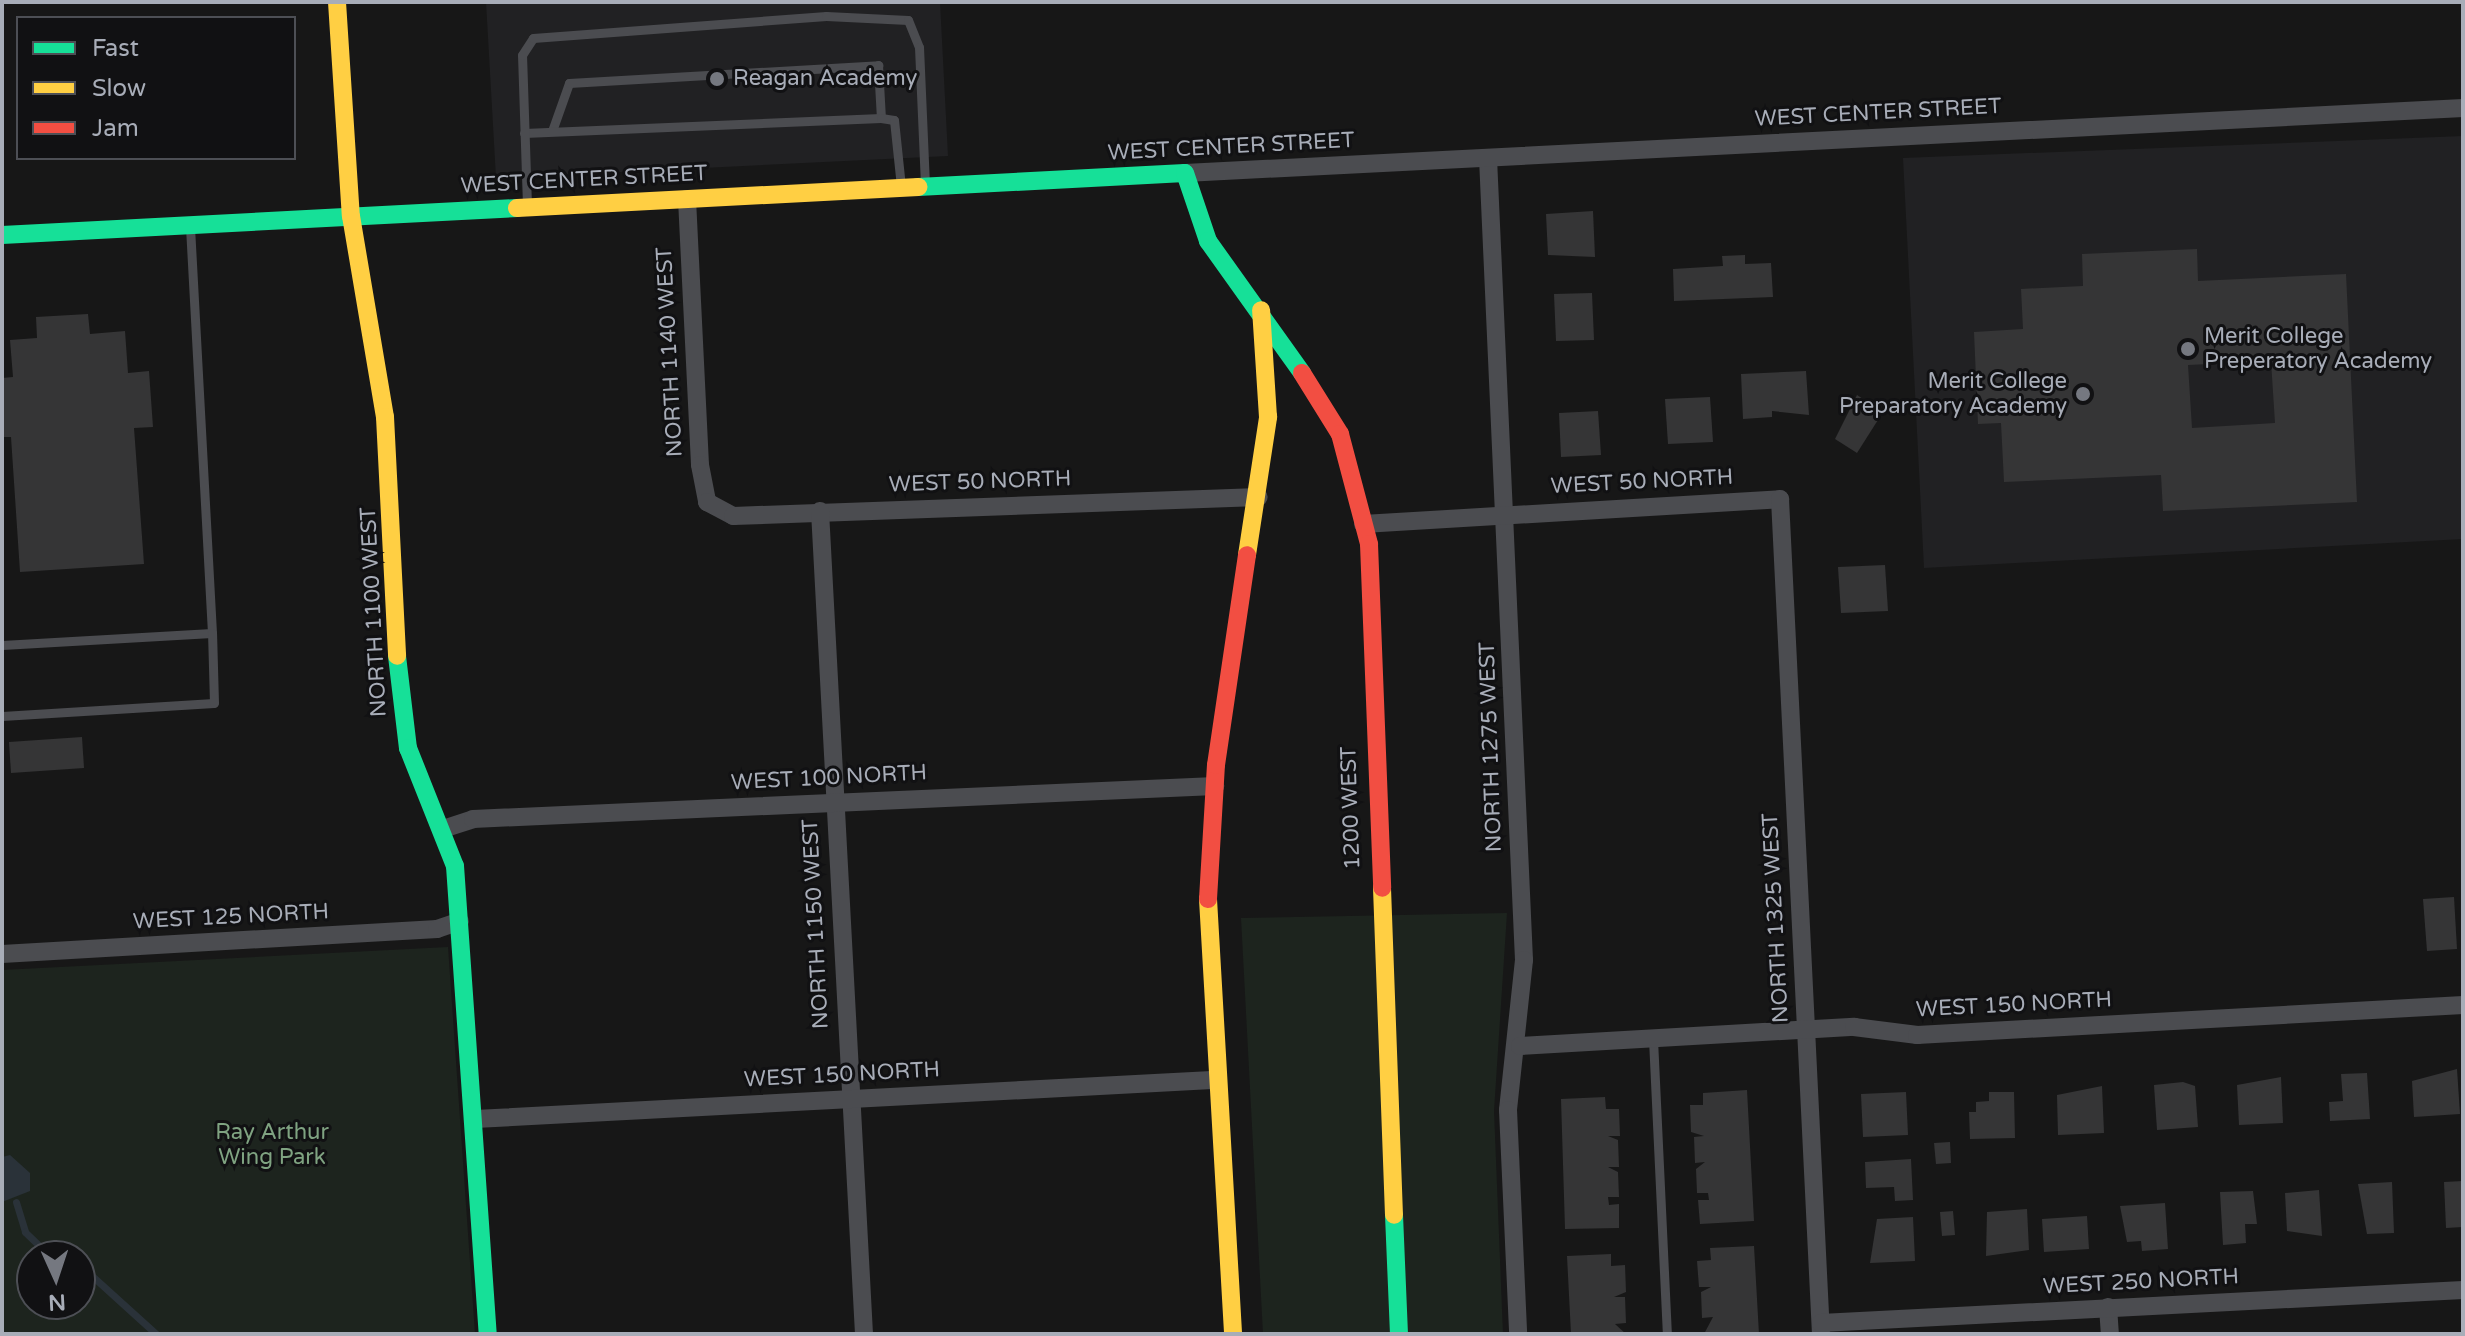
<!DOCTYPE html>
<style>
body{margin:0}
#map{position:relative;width:2465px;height:1336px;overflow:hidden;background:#171717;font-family:"Varela Round",sans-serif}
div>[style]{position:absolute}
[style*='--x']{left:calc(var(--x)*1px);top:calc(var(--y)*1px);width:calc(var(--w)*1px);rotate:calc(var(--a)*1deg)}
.built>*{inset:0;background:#212123}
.green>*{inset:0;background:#1d241e}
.water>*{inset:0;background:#2a3239}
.stream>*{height:7px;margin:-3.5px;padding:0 3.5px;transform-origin:3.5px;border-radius:3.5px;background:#2a3239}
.building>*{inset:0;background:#353536}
.lane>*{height:9px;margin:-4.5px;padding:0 4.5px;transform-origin:4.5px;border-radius:4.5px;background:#4b4c50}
.street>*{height:18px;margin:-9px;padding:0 9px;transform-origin:9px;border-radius:9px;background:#4b4c50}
.fast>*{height:18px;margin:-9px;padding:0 9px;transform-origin:9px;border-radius:9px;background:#16e098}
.slow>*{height:18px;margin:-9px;padding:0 9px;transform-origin:9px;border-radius:9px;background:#ffcf43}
.jam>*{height:18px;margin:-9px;padding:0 9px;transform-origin:9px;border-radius:9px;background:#f24e42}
.dots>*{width:22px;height:22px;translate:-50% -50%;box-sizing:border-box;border:4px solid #111113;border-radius:50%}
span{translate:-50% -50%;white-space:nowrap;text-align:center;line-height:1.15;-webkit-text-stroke:6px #111113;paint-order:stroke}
.poi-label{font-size:22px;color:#a8adb8}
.left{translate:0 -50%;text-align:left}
.right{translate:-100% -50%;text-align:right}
.street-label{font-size:22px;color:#a8adb8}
.park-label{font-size:22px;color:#7fa381}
.frame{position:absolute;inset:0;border:4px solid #a8adb8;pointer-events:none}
.legend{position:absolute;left:16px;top:16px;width:280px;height:144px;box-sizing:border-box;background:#111113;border:2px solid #4d4f55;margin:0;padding:10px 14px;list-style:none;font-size:24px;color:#a8adb8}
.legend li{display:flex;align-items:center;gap:16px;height:40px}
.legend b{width:40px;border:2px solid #4d4f55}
.north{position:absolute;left:16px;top:1240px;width:80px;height:80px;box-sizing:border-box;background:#111113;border:2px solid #4d4f55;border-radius:50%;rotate:177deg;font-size:22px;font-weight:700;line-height:32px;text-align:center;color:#a8adb8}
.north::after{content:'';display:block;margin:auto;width:28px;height:36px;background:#757880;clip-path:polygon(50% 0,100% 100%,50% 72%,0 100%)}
</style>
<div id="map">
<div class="built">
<div style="clip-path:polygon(486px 2px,940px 2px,948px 156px,496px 178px)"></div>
<div style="clip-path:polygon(2463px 136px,2463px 539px,1924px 568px,1903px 158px)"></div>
</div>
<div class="green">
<div style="clip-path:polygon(1507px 913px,1494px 1111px,1503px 1334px,1263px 1334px,1241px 918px)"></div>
<div style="clip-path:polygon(evenodd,448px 947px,475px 1334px,2px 1334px,2px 970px,448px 947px,32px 1256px,80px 1256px,80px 1304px,32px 1304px,32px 1256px)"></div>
</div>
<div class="water">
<div style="clip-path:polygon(10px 1155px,30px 1173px,30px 1191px,2px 1202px,2px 1157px)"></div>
</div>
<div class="stream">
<div style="--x:16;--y:1202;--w:31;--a:73"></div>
<div style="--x:25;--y:1232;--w:35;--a:44"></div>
<div style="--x:80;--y:1265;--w:103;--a:42.2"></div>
</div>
<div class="building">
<div style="clip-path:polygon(1593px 211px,1595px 257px,1548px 255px,1546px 214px)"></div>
<div style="clip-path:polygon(evenodd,2197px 249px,2198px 281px,2346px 274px,2357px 502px,2163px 511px,2161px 475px,2004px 482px,2001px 423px,1978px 424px,1974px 332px,2023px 329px,2021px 289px,2083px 286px,2082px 254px,2197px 249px,2271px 361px,2275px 423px,2192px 428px,2188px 365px,2271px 361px)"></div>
<div style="clip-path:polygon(1745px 255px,1745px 264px,1771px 263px,1773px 297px,1674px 301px,1673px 269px,1723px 266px,1722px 256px)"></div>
<div style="clip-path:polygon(1592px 293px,1594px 340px,1556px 341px,1554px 294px)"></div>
<div style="clip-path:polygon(88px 314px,90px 334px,125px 331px,128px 373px,149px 371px,153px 427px,134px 428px,144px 564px,20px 572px,11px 437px,2px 437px,2px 378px,13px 377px,10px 340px,37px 338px,36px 317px)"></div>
<div style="clip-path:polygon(1806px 371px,1809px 415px,1772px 411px,1772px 417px,1743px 419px,1741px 374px)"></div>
<div style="clip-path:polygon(1857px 395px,1883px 412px,1857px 453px,1835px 439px)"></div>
<div style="clip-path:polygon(1710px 397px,1713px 442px,1668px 444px,1665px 399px)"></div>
<div style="clip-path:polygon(1598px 411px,1601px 455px,1561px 457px,1559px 413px)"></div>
<div style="clip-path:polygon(1885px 565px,1888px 611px,1841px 613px,1838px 567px)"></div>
<div style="clip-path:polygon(82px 737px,84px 768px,11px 773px,9px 742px)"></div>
<div style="clip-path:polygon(2454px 897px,2457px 949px,2427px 951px,2423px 899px)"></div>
<div style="clip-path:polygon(2457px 1069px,2460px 1114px,2414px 1117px,2412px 1081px)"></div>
<div style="clip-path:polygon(2367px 1073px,2370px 1119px,2330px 1121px,2329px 1102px,2343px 1101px,2341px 1074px)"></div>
<div style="clip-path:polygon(2281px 1077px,2283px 1123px,2239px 1125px,2237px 1085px)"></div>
<div style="clip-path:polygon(2183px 1082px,2195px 1086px,2198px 1127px,2157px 1130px,2154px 1085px)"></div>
<div style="clip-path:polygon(2102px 1086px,2104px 1133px,2058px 1135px,2057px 1095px)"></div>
<div style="clip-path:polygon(1747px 1090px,1754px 1221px,1700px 1224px,1698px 1200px,1709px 1200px,1708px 1193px,1697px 1193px,1696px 1169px,1705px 1162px,1695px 1163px,1694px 1137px,1704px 1136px,1691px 1132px,1690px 1105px,1703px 1105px,1703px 1093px)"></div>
<div style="clip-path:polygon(1906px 1092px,1908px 1135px,1863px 1137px,1861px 1094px)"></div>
<div style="clip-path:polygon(1989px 1092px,2014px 1092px,2015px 1138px,1970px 1139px,1969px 1112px,1976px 1112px,1976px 1102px,1989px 1101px)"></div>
<div style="clip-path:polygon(1605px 1097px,1606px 1109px,1619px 1109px,1620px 1136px,1608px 1136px,1618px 1140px,1619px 1167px,1608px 1167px,1618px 1172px,1619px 1197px,1608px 1197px,1609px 1205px,1619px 1204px,1619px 1228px,1565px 1229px,1561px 1099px)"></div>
<div style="clip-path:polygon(1950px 1142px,1951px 1163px,1936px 1164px,1934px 1143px)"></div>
<div style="clip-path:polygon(1911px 1159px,1913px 1200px,1895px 1201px,1894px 1187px,1866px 1188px,1865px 1162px)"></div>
<div style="clip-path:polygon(2463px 1181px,2463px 1227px,2446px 1228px,2444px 1182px)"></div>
<div style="clip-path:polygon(2392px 1182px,2394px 1233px,2367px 1234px,2358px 1184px)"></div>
<div style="clip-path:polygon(2319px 1190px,2322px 1236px,2287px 1231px,2285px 1193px)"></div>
<div style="clip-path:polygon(2253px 1191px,2257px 1224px,2245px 1224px,2246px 1243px,2223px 1245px,2220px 1192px)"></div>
<div style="clip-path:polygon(2165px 1203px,2168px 1249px,2142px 1251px,2141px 1241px,2127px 1242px,2120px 1206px)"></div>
<div style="clip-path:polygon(2027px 1209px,2029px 1250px,1986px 1256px,1987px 1212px)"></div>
<div style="clip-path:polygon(1953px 1211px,1955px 1235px,1942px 1236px,1940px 1212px)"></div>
<div style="clip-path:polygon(2087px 1216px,2089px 1249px,2044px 1252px,2042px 1219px)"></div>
<div style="clip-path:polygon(1913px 1217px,1915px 1261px,1870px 1263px,1877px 1219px)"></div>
<div style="clip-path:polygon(1754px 1246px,1759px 1334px,1704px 1334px,1713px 1317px,1702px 1318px,1701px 1292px,1711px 1287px,1699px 1287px,1697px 1261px,1711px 1260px,1710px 1248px)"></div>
<div style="clip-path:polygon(1611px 1254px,1611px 1266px,1625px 1265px,1626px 1292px,1614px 1297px,1625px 1297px,1626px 1323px,1615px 1324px,1626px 1334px,1571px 1334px,1567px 1256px)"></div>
</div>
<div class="lane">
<div style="--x:552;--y:131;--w:51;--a:-70.5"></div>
<div style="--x:569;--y:83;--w:310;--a:-3.3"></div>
<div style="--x:878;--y:65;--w:53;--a:86.8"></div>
<div style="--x:524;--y:133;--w:357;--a:-2.4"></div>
<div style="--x:881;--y:118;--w:13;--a:9"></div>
<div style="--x:894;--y:120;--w:67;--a:84"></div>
<div style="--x:527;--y:205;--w:150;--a:-91.9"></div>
<div style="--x:522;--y:55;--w:20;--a:-57"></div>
<div style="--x:533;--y:38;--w:294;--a:-4.3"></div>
<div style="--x:826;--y:16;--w:82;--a:2.8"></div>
<div style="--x:908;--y:20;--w:29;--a:68"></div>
<div style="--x:919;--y:47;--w:136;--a:87.5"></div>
<div style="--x:2;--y:645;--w:210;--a:-3.3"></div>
<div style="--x:212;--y:633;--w:407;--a:-93.1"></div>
<div style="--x:2;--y:716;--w:212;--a:-3.5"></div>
<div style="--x:214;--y:703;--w:70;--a:-91.6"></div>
<div style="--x:1653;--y:1039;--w:295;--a:87.3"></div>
</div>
<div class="street">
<div style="--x:1488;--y:158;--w:803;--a:87.43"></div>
<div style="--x:1524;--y:960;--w:151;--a:96.1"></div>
<div style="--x:1508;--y:1110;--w:224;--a:87.4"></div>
<div style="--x:1185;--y:173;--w:1280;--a:-2.91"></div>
<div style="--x:687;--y:199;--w:266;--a:87.2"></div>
<div style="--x:700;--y:465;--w:38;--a:79"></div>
<div style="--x:707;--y:502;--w:30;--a:28"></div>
<div style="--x:733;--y:516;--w:526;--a:-2.07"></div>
<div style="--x:820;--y:511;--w:824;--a:86.94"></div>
<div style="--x:1363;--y:524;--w:418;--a:-3.4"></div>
<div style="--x:1780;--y:499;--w:836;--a:87.19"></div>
<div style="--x:446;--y:828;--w:28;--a:-18"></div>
<div style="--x:473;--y:819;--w:743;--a:-2.55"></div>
<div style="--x:2;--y:954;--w:436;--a:-3.3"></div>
<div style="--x:437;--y:929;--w:24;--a:-19"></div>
<div style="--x:1520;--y:1046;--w:335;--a:-3.3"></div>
<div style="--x:1854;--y:1027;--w:64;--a:7.2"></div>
<div style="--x:1917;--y:1035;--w:547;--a:-3.14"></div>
<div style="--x:475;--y:1119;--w:738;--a:-3.03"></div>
<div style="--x:2108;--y:1307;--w:27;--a:86"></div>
<div style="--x:1821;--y:1323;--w:643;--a:-2.94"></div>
</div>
<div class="fast">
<div style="--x:918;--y:187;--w:267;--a:-3"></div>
<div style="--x:1185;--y:173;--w:72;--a:71.3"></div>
<div style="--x:1208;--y:241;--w:162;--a:54.5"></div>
<div style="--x:2;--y:235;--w:516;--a:-3"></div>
<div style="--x:397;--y:656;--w:93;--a:83.2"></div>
<div style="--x:408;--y:748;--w:127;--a:68.3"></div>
<div style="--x:455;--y:866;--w:469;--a:86"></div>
<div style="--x:1394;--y:1215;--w:119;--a:87.6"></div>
</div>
<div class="slow">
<div style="--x:337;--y:2;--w:214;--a:86.3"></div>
<div style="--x:351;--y:216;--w:204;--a:80.4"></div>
<div style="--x:385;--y:417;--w:239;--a:87.1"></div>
<div style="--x:517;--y:208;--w:402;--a:-3"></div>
<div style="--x:1247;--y:555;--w:140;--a:-81.3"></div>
<div style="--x:1268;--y:417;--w:107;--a:-93.7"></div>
<div style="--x:1382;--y:888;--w:327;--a:87.9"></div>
<div style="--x:1208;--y:899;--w:436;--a:86.7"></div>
</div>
<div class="jam">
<div style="--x:1302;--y:373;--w:72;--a:58.1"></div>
<div style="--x:1340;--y:434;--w:114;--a:75.2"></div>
<div style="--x:1369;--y:544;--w:344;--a:87.8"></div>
<div style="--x:1208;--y:899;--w:134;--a:-86.6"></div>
<div style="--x:1216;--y:765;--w:212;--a:-81.6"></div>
</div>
<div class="dots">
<div style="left:717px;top:79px;background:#757880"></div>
<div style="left:2188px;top:349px;background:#757880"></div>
<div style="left:2083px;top:394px;background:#757880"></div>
</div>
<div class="poi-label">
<span class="left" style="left:733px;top:79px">Reagan Academy</span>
<span class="left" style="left:2204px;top:349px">Merit College<br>Preperatory Academy</span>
<span class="right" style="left:2067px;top:394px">Merit College<br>Preparatory Academy</span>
</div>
<div class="street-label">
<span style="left:1878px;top:113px;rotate:-3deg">WEST CENTER STREET</span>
<span style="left:1231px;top:147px;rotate:-3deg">WEST CENTER STREET</span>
<span style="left:584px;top:180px;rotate:-3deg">WEST CENTER STREET</span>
<span style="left:670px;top:352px;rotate:-93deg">NORTH 1140 WEST</span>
<span style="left:980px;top:482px;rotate:-2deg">WEST 50 NORTH</span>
<span style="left:1642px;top:482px;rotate:-3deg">WEST 50 NORTH</span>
<span style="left:374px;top:612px;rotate:-93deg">NORTH 1100 WEST</span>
<span style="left:1491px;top:747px;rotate:-92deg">NORTH 1275 WEST</span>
<span style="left:829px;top:778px;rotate:-3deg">WEST 100 NORTH</span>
<span style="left:1351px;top:808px;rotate:-92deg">1200 WEST</span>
<span style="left:231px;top:917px;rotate:-3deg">WEST 125 NORTH</span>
<span style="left:1776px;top:918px;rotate:-93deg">NORTH 1325 WEST</span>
<span style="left:816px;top:924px;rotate:-93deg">NORTH 1150 WEST</span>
<span style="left:2014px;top:1005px;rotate:-3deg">WEST 150 NORTH</span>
<span style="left:842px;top:1075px;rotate:-3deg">WEST 150 NORTH</span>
<span style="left:2141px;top:1282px;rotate:-3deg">WEST 250 NORTH</span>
</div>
<div class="park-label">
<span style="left:272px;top:1145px">Ray Arthur<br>Wing Park</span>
</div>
<div class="frame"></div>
<ul class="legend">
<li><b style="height:10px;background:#16e098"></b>Fast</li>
<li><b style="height:10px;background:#ffcf43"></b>Slow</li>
<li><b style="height:10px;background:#f24e42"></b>Jam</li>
</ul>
<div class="north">N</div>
</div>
